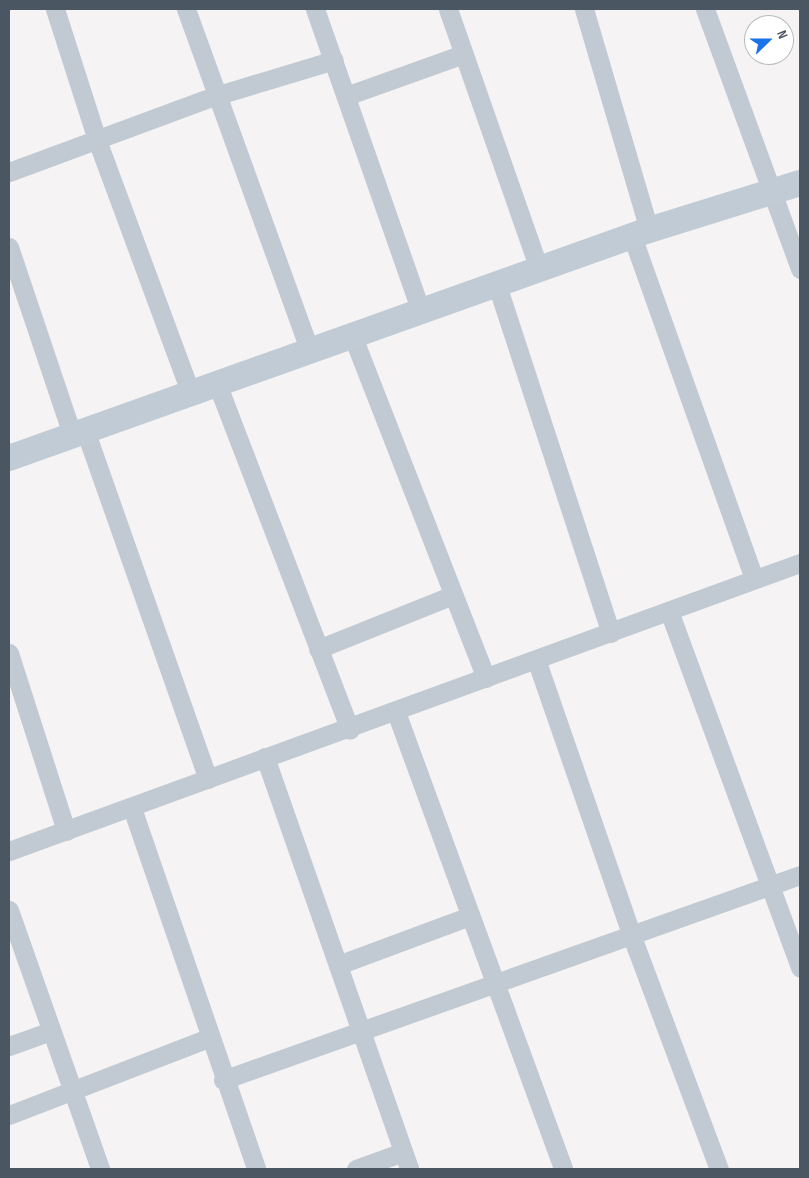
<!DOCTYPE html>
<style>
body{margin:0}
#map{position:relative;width:809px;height:1178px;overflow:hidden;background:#f5f3f3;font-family:"Sofia Sans Condensed",sans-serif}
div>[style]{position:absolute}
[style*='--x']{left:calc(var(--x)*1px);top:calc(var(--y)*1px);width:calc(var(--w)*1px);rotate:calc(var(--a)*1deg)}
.street>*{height:19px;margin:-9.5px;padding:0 9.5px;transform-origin:9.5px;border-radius:9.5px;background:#c1cad2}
.secondary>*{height:26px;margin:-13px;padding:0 13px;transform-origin:13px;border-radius:13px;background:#c1cbd6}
span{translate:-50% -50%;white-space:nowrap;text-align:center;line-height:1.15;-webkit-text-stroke:4px #fff;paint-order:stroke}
.frame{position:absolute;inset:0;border:10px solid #4a5661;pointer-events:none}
.north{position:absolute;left:744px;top:15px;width:50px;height:50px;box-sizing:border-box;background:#fff;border:1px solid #b7bbc0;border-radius:50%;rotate:68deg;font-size:14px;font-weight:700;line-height:20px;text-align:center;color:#4a5661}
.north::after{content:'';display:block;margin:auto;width:18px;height:22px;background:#1a73e8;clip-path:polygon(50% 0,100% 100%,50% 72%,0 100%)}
</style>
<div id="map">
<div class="street">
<div style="--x:55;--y:9;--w:138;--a:72.2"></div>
<div style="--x:97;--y:140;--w:271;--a:69.7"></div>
<div style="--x:186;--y:9;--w:365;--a:70.1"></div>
<div style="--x:315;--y:9;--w:321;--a:70.7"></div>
<div style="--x:448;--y:9;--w:275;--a:70.7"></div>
<div style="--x:584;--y:9;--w:230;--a:73.6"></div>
<div style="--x:705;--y:9;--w:277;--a:69.9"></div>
<div style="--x:346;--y:96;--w:124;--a:-19.7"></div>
<div style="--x:9;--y:172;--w:220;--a:-20.3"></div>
<div style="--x:215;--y:96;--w:124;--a:-16.8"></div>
<div style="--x:632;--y:236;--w:364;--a:70.4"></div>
<div style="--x:9;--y:247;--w:197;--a:71.4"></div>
<div style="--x:497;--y:285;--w:366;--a:71.9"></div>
<div style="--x:353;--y:337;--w:366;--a:68.7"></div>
<div style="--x:218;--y:386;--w:368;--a:69"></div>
<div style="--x:85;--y:430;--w:370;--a:70.6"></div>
<div style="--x:669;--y:611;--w:380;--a:69.8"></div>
<div style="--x:318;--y:649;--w:145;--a:-21.8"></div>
<div style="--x:9;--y:653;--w:187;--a:72.2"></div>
<div style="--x:537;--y:662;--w:288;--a:70.9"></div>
<div style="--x:631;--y:934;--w:251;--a:69.5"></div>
<div style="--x:396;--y:712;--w:487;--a:69.9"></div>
<div style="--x:265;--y:757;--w:436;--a:70.7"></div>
<div style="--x:132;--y:808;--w:382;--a:71"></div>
<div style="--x:9;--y:851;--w:842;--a:-20.01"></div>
<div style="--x:9;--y:910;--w:275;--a:70.6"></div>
<div style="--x:338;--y:965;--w:141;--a:-20.4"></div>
<div style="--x:9;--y:1046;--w:45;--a:-19.7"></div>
<div style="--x:223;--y:1080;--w:612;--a:-19.56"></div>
<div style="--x:9;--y:1115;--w:214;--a:-21.1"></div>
<div style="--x:356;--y:1169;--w:50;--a:-19.9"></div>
</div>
<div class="secondary">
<div style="--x:9;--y:458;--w:679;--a:-19.61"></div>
<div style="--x:649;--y:230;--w:158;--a:-17.3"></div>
</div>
<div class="frame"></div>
<div class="north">N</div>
</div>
